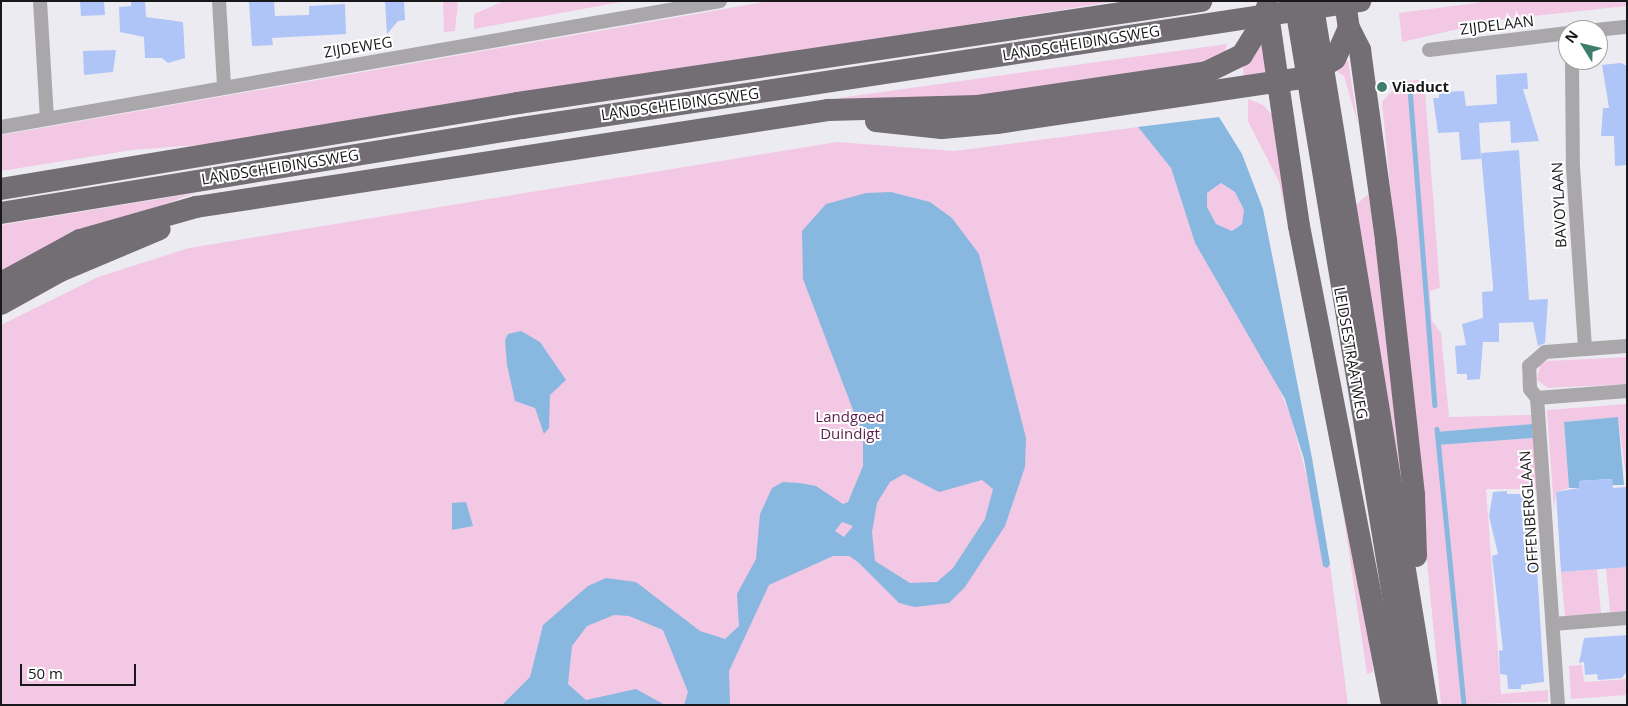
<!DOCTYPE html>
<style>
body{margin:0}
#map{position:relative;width:1628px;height:706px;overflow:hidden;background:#ecebf2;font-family:"Open Sans",sans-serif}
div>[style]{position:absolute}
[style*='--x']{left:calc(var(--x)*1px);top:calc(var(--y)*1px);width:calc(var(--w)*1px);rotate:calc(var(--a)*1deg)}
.green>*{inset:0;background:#f3c8e5}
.water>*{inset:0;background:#88b8df}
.stream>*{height:4.5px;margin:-2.25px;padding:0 2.25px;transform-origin:2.25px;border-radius:2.25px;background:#88b8df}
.building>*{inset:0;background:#afc4f7}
.minor>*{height:14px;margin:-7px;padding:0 7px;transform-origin:7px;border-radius:7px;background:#a9a7aa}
.primary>*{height:22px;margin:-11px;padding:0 11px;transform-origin:11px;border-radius:11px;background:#726e73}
.dots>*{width:14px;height:14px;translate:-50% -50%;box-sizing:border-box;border:2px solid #fff;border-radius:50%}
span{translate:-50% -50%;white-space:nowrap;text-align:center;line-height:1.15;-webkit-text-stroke:4px #fff;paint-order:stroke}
.street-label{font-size:15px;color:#18181a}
.poi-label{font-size:15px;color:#18181a;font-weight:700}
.left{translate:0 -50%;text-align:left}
.park-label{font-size:15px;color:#5b1f4d}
.frame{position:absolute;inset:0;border:2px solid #18181a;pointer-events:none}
.north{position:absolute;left:1558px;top:20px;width:50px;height:50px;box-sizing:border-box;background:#fff;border:1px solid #a3a3a3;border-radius:50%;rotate:306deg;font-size:14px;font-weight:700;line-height:20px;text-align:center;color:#18181a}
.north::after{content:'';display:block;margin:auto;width:18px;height:22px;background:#3d7d6c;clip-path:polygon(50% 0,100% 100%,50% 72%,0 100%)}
.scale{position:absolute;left:20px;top:664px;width:116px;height:22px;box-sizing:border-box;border:2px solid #18181a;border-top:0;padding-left:6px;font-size:15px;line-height:18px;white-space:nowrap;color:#18181a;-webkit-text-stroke:4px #fff;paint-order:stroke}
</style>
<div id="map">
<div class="green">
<div style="clip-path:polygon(443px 1px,458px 1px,455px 31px,444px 32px)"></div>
<div style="clip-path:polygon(504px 1px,626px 1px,474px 29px,474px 14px)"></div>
<div style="clip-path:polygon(770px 1px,1117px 1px,210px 144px,132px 150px,1px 171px,1px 135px)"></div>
<div style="clip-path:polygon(1491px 1px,1627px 1px,1627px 6px,1497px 20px,1402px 42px,1399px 13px)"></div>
<div style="clip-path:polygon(1260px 35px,1270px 72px,1244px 76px,1242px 64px)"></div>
<div style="clip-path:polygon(1227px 44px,1223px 59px,991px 96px,839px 101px,839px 98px)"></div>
<div style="clip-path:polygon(1348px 60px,1358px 124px,1344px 76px,1335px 70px)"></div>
<div style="clip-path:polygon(1424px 79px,1440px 288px,1430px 291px,1432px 321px,1441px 333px,1449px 417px,1531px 415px,1532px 424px,1436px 432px,1437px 445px,1533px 438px,1537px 489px,1486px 489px,1501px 694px,1548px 690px,1548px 702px,1441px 705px,1382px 102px,1401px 82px)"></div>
<div style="clip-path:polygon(1248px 99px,1263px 105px,1276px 119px,1372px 650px,1373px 672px,1367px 674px,1336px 465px,1279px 182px,1248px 121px)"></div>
<div style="clip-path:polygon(1138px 127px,1171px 168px,1195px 243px,1277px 383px,1291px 417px,1330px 564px,1348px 705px,1px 705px,1px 325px,98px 277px,189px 248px,837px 142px,954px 151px)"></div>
<div style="clip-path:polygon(1221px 183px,1235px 192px,1244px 210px,1242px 224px,1232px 231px,1216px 224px,1207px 207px,1207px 193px)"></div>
<div style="clip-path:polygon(195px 193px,76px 237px,1px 274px,1px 225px)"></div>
<div style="clip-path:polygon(1368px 194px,1391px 320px,1402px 498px,1356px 205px)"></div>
<div style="clip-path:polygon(1627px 357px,1627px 384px,1548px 388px,1537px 380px,1540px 365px,1547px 361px)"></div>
<div style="clip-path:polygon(1627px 404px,1627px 484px,1618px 417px,1564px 422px,1569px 488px,1556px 492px,1554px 509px,1547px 410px)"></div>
<div style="clip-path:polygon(1627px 567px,1627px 611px,1610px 612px,1606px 568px)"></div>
<div style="clip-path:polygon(1597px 569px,1601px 613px,1565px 617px,1561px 572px)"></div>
<div style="clip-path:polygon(1582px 665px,1584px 682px,1627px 679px,1627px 695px,1571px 699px,1569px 666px)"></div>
</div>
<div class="water">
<div style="clip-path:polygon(evenodd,1219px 117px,1242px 154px,1263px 209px,1312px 458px,1330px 564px,1327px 568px,1323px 566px,1304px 459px,1285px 399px,1195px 243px,1171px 168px,1138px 127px,1219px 117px,1221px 183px,1235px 192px,1244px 210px,1242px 224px,1232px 231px,1216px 224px,1207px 207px,1207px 193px,1221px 183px)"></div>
<div style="clip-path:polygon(evenodd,891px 192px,930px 202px,952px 218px,979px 254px,1026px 438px,1025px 467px,1005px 526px,965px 587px,949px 603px,915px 607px,899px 603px,858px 562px,849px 556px,833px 556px,769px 585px,729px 671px,730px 705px,684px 705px,688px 692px,663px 630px,629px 616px,614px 615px,587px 626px,572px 646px,568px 684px,586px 700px,636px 689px,665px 705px,502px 705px,530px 677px,543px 625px,588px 586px,606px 578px,636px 582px,700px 631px,725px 639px,739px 626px,737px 594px,756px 559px,760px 514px,772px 488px,783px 482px,800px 483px,816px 486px,843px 504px,848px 502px,863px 466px,863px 436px,803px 279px,802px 231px,826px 204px,866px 193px,891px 192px,904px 474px,939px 492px,982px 480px,993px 489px,985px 519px,953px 568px,937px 582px,910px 583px,875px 561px,872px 532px,877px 503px,890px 482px,904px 474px,891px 192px,842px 522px,853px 526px,844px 537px,835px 531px,842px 522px)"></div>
<div style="clip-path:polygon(521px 331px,540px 342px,566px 380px,550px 395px,549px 428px,544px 434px,535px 408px,515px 401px,507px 365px,505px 340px,508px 334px)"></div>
<div style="clip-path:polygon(1618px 417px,1624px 485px,1612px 485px,1612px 479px,1579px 481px,1579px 488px,1569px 488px,1564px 422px)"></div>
<div style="clip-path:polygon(1532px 424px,1533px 438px,1437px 445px,1435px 432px)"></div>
<div style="clip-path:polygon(466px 502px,473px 526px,452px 530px,452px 503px)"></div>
</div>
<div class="stream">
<div style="--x:1410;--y:89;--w:317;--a:85.5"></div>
<div style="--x:1437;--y:429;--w:277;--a:84.4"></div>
</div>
<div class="building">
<div style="clip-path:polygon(80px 1px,104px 1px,105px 15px,81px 16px)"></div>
<div style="clip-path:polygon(131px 1px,145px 1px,146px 17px,183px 22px,185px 58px,168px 63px,162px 58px,145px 58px,144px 37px,120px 32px,119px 7px,131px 6px)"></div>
<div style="clip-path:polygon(274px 1px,275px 16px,309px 15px,309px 6px,345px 4px,346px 34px,272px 38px,273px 45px,252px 46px,249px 2px)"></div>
<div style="clip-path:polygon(385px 1px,404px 1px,405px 20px,398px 21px,387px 34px)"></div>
<div style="clip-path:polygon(116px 50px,113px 72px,84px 75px,83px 51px)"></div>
<div style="clip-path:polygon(1621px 63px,1627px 66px,1627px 165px,1615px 166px,1614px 136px,1601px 136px,1603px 108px,1609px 108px,1602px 65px)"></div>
<div style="clip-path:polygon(1527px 73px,1528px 89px,1523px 89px,1539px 141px,1511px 143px,1510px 121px,1479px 123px,1481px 159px,1461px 160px,1459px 132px,1438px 133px,1433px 98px,1439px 98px,1439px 92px,1464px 91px,1466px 106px,1497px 104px,1496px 75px)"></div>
<div style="clip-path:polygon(1519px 150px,1529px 300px,1548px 299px,1545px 343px,1538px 346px,1533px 322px,1499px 323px,1499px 342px,1483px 342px,1480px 379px,1467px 380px,1467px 374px,1457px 374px,1455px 346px,1466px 345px,1462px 324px,1483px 318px,1482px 292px,1493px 291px,1493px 285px,1481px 153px)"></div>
<div style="clip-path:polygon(1612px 479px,1613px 488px,1627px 487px,1627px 567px,1561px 572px,1556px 492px,1579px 488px,1579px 481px)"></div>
<div style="clip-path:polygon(1507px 491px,1507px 494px,1530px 494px,1537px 569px,1544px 682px,1521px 685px,1521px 689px,1508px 689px,1507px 675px,1500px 674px,1499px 651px,1503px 650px,1492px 556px,1498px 554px,1489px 516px,1493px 492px)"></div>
<div style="clip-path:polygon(1627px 635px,1627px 671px,1622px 678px,1598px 680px,1597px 674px,1585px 675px,1584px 662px,1579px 663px,1584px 638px)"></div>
</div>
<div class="minor">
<div style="--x:40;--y:1;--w:118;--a:86.6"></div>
<div style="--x:219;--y:1;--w:84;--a:86.6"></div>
<div style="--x:1596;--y:30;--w:31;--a:-6"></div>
<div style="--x:1429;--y:50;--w:140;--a:-7"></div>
<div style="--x:1572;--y:60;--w:107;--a:89.5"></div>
<div style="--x:1573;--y:167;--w:181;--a:86.2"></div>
<div style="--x:1;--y:127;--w:730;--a:-9.94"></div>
<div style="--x:1537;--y:398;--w:90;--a:-4.4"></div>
<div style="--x:1553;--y:624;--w:74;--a:-4.6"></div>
<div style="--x:1558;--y:705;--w:308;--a:-93.9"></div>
<div style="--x:1537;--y:398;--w:11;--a:-128"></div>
<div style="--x:1530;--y:389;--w:23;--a:-92"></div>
<div style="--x:1529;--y:366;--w:21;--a:-41"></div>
<div style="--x:1545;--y:352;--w:82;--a:-4.2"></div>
</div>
<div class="primary">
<div style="--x:1295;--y:1;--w:713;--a:80.64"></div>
<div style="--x:1312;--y:1;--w:713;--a:80.72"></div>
<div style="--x:1345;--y:1;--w:27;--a:82"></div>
<div style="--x:1349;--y:28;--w:25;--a:63"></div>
<div style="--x:1360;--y:50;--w:193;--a:82.2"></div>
<div style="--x:1386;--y:241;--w:256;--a:83.7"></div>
<div style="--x:1414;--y:495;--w:61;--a:88.1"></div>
<div style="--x:1267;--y:7;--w:221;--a:81.7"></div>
<div style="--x:1299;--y:226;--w:488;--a:79"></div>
<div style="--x:876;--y:121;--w:66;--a:6.1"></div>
<div style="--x:942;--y:128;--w:55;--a:-5.2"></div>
<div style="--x:997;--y:123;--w:313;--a:-8.4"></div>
<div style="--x:1307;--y:77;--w:33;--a:-33"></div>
<div style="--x:1335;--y:59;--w:34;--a:-66"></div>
<div style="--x:1;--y:189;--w:524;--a:-9.44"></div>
<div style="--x:518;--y:103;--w:691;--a:-8.49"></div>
<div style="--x:1;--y:213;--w:528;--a:-9.27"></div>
<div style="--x:522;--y:128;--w:848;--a:-8.62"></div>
<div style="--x:1;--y:283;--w:90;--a:-28.6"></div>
<div style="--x:80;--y:240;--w:121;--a:-15.9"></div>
<div style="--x:196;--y:207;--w:639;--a:-8.73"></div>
<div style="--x:828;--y:110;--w:150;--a:-1.5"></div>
<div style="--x:978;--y:106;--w:232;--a:-8.4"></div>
<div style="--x:1207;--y:72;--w:39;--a:-26"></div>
<div style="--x:1242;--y:55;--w:49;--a:-58.2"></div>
<div style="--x:1;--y:304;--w:68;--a:-29.2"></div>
<div style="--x:60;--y:271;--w:108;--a:-22.8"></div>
</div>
<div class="dots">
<div style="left:1382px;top:87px;background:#3d7d6c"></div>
</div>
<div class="street-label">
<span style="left:1497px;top:25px;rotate:-7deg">ZIJDELAAN</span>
<span style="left:1081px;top:43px;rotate:-9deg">LANDSCHEIDINGSWEG</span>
<span style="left:358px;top:47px;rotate:-9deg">ZIJDEWEG</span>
<span style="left:680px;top:104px;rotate:-8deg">LANDSCHEIDINGSWEG</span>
<span style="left:280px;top:167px;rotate:-9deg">LANDSCHEIDINGSWEG</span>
<span style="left:1559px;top:205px;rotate:-93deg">BAVOYLAAN</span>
<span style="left:1351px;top:353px;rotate:80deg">LEIDSESTRAATWEG</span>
<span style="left:1529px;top:512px;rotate:-94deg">OFFENBERGLAAN</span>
</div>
<div class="poi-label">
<span class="left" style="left:1392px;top:87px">Viaduct</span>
</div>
<div class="park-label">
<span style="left:850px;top:425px">Landgoed<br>Duindigt</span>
</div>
<div class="frame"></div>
<div class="north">N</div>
<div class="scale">50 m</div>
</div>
